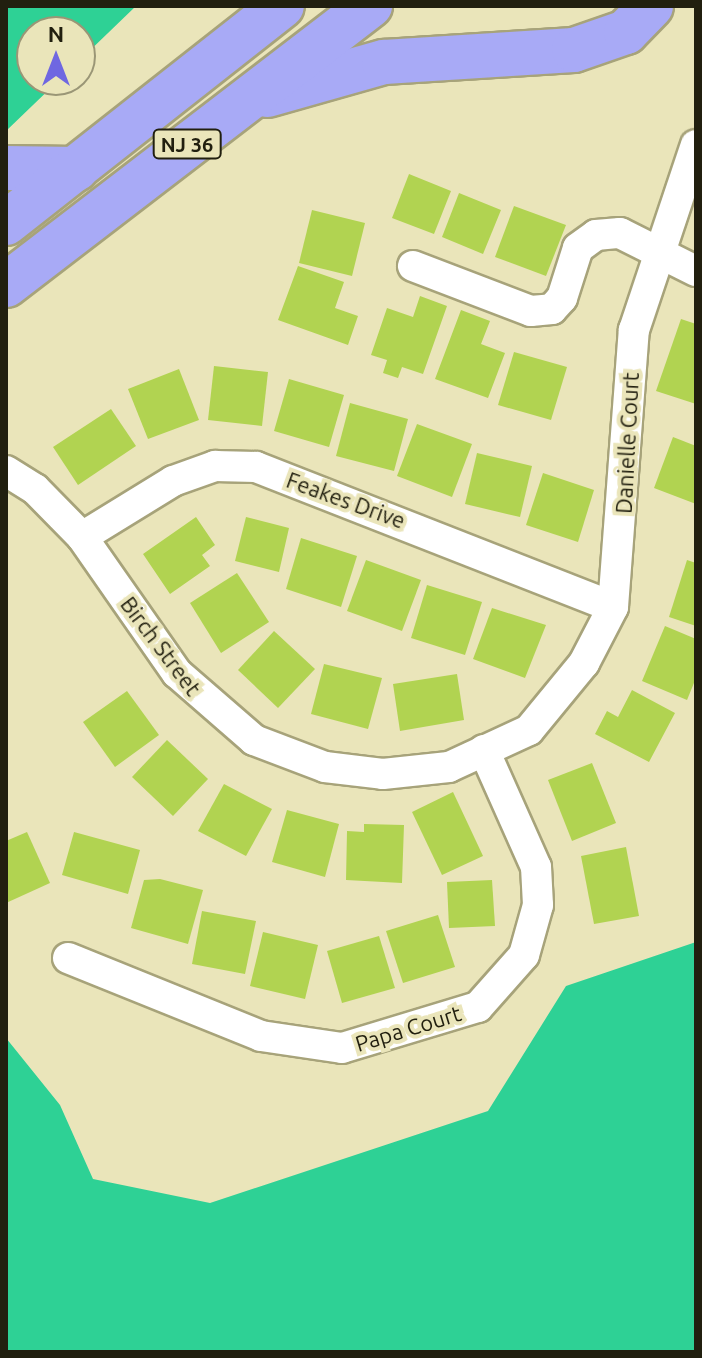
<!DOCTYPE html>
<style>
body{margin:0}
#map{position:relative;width:702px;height:1358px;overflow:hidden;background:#eae5ba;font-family:Ubuntu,sans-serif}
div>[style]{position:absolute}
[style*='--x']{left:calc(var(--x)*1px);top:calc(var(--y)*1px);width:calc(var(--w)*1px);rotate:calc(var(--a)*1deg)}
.green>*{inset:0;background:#2ed195}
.building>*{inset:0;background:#b1d351}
.roads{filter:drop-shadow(2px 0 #a7a37a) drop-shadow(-2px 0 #a7a37a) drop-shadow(0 2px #a7a37a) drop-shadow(0 -2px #a7a37a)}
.street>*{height:30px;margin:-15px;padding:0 15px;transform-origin:15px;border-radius:15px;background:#fff}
.highway>*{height:44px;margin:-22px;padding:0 22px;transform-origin:22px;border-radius:22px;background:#a8aaf6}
span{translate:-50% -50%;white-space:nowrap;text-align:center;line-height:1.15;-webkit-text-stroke:8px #eae5ba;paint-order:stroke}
.shield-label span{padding:2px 6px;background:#eae5ba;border:2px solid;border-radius:6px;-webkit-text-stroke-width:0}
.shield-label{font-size:20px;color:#211f0f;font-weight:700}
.street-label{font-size:22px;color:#211f0f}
.frame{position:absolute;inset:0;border:8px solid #211f0f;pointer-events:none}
.north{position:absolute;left:16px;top:16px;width:80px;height:80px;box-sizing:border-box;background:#eae5ba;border:2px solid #9a9676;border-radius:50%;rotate:0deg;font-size:22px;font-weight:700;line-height:32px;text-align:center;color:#211f0f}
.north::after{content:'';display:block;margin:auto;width:28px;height:36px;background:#6f67e1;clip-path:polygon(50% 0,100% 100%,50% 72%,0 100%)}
</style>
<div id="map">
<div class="green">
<div style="clip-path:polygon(6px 6px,136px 6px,80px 60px,80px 32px,32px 32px,32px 80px,59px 80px,6px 131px)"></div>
<div style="clip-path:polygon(696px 942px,696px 1352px,6px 1352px,6px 1038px,60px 1105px,93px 1179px,210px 1203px,488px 1111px,566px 986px)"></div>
</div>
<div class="building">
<div style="clip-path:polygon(409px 174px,451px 191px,434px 234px,392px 218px)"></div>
<div style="clip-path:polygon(459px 193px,501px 210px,483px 254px,442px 237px)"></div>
<div style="clip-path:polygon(514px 206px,566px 225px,546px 276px,495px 257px)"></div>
<div style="clip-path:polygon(312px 210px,365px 223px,352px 276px,299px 263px)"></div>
<div style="clip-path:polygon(298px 266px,344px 282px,335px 308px,358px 316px,348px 345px,278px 320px)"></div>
<div style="clip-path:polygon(420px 296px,447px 306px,423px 374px,402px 367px,398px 378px,383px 373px,387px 360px,371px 355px,387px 308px,413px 317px)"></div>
<div style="clip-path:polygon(461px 310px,490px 321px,481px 344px,505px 353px,488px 398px,435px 379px)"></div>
<div style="clip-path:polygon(681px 319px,696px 324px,696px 404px,656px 391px)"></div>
<div style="clip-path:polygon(514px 352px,567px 367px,551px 420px,498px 405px)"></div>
<div style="clip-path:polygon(214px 366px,268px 372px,262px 426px,208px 420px)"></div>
<div style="clip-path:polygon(179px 369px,199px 420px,148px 439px,128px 389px)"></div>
<div style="clip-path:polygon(289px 379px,344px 395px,329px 447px,274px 431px)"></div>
<div style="clip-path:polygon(350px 403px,408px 419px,394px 471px,336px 456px)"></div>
<div style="clip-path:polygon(111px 409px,136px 446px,78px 485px,53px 447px)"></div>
<div style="clip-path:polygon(417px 424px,472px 444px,452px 497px,397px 476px)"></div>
<div style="clip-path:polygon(673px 437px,696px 446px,696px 504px,654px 488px)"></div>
<div style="clip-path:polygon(477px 453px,532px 466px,520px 517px,465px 504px)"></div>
<div style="clip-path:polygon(543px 473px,594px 490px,578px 542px,526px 525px)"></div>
<div style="clip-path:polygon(196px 517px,215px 545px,202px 555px,210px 566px,170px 594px,143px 554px)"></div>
<div style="clip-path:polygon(246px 517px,289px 528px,279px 572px,235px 561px)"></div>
<div style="clip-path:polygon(301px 538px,357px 556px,341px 607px,286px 589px)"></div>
<div style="clip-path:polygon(366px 560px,421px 580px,402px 631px,347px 611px)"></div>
<div style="clip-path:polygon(687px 560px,696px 563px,696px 626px,669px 617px)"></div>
<div style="clip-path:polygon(237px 573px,269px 622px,221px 653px,190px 603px)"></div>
<div style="clip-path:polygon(427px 585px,482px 602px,465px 655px,411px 638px)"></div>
<div style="clip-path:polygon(492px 608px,546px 625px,525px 678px,473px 659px)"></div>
<div style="clip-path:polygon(665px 626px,696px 639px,696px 678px,687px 700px,642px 681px)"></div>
<div style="clip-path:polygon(274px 631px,315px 669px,278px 708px,238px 670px)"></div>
<div style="clip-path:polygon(324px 664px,382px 678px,368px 729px,311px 714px)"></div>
<div style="clip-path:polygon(457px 674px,464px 720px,400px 731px,393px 684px)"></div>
<div style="clip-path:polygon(632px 690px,675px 713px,649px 762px,595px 734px,607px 711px,618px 717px)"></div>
<div style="clip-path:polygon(127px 691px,159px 735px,115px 767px,83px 722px)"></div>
<div style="clip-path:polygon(167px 740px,208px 779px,173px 816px,132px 777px)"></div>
<div style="clip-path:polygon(592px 763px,616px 823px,572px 841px,548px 780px)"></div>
<div style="clip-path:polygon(224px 784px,272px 809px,246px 856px,198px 831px)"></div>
<div style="clip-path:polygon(453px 792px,483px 856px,442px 875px,412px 812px)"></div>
<div style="clip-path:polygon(287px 810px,339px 824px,325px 877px,272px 862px)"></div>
<div style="clip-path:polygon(364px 824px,404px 825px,402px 883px,346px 880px,347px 831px,364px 832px)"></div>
<div style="clip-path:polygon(27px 832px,50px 883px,6px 903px,6px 841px)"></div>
<div style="clip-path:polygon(74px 832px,140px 850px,128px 894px,62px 875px)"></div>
<div style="clip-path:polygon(626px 847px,639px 916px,594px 924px,581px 856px)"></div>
<div style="clip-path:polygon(160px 879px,203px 890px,188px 944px,131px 928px,144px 880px)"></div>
<div style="clip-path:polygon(492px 880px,495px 926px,449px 928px,447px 882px)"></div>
<div style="clip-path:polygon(202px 911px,256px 921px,245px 974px,192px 964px)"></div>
<div style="clip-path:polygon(438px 915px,455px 967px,403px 983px,386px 931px)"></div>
<div style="clip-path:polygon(263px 932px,318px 945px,305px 999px,250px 986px)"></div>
<div style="clip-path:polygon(379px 936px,395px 988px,342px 1003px,327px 951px)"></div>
</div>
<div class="roads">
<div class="street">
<div style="--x:413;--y:266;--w:126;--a:20.9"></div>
<div style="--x:531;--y:311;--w:21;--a:-5"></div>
<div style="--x:552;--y:309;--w:15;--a:-48"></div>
<div style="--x:562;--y:298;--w:52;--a:-72.3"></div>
<div style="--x:578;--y:248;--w:22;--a:-36"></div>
<div style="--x:596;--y:235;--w:24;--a:-5"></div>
<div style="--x:620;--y:233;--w:85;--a:26.6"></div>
<div style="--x:6;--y:471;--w:34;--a:32"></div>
<div style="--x:35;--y:489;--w:67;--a:45.6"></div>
<div style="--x:82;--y:537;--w:166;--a:55.1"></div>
<div style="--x:177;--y:673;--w:102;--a:41"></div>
<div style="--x:254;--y:740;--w:76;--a:20.8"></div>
<div style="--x:325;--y:767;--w:58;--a:6.9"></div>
<div style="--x:383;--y:774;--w:66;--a:-6.1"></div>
<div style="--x:449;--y:767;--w:88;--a:-24.8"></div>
<div style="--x:529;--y:730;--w:87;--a:-50.6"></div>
<div style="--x:584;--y:663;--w:63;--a:-62.6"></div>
<div style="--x:613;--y:607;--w:278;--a:-85.7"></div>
<div style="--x:634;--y:330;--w:195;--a:-71.5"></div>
<div style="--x:82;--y:537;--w:107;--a:-31.6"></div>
<div style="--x:173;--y:481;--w:45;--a:-19.7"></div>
<div style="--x:215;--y:466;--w:41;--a:1.4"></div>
<div style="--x:256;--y:467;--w:383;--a:21.4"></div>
<div style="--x:68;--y:958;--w:208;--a:22"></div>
<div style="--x:261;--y:1036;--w:82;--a:8.4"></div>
<div style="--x:342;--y:1048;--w:142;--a:-16.8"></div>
<div style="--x:478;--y:1007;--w:69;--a:-48.5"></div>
<div style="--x:524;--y:955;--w:52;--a:-74.4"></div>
<div style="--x:538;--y:905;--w:38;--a:-93"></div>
<div style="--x:536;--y:867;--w:128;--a:-114"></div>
</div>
<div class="highway">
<div style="--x:267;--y:95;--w:122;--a:-15.8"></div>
<div style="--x:384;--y:62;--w:190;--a:-3.6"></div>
<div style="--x:574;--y:50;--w:55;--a:-19.1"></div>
<div style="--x:626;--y:32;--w:36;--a:-46"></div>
<div style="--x:6;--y:168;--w:70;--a:0.8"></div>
<div style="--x:6;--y:223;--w:351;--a:-38.2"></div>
<div style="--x:6;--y:285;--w:459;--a:-37.5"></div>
</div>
</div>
<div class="shield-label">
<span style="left:187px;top:144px">NJ 36</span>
</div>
<div class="street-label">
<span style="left:627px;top:443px;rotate:-87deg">Danielle Court</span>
<span style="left:346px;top:500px;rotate:20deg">Feakes Drive</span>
<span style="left:161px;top:646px;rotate:53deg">Birch Street</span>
<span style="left:408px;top:1028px;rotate:-17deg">Papa Court</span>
</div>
<div class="frame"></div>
<div class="north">N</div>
</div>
